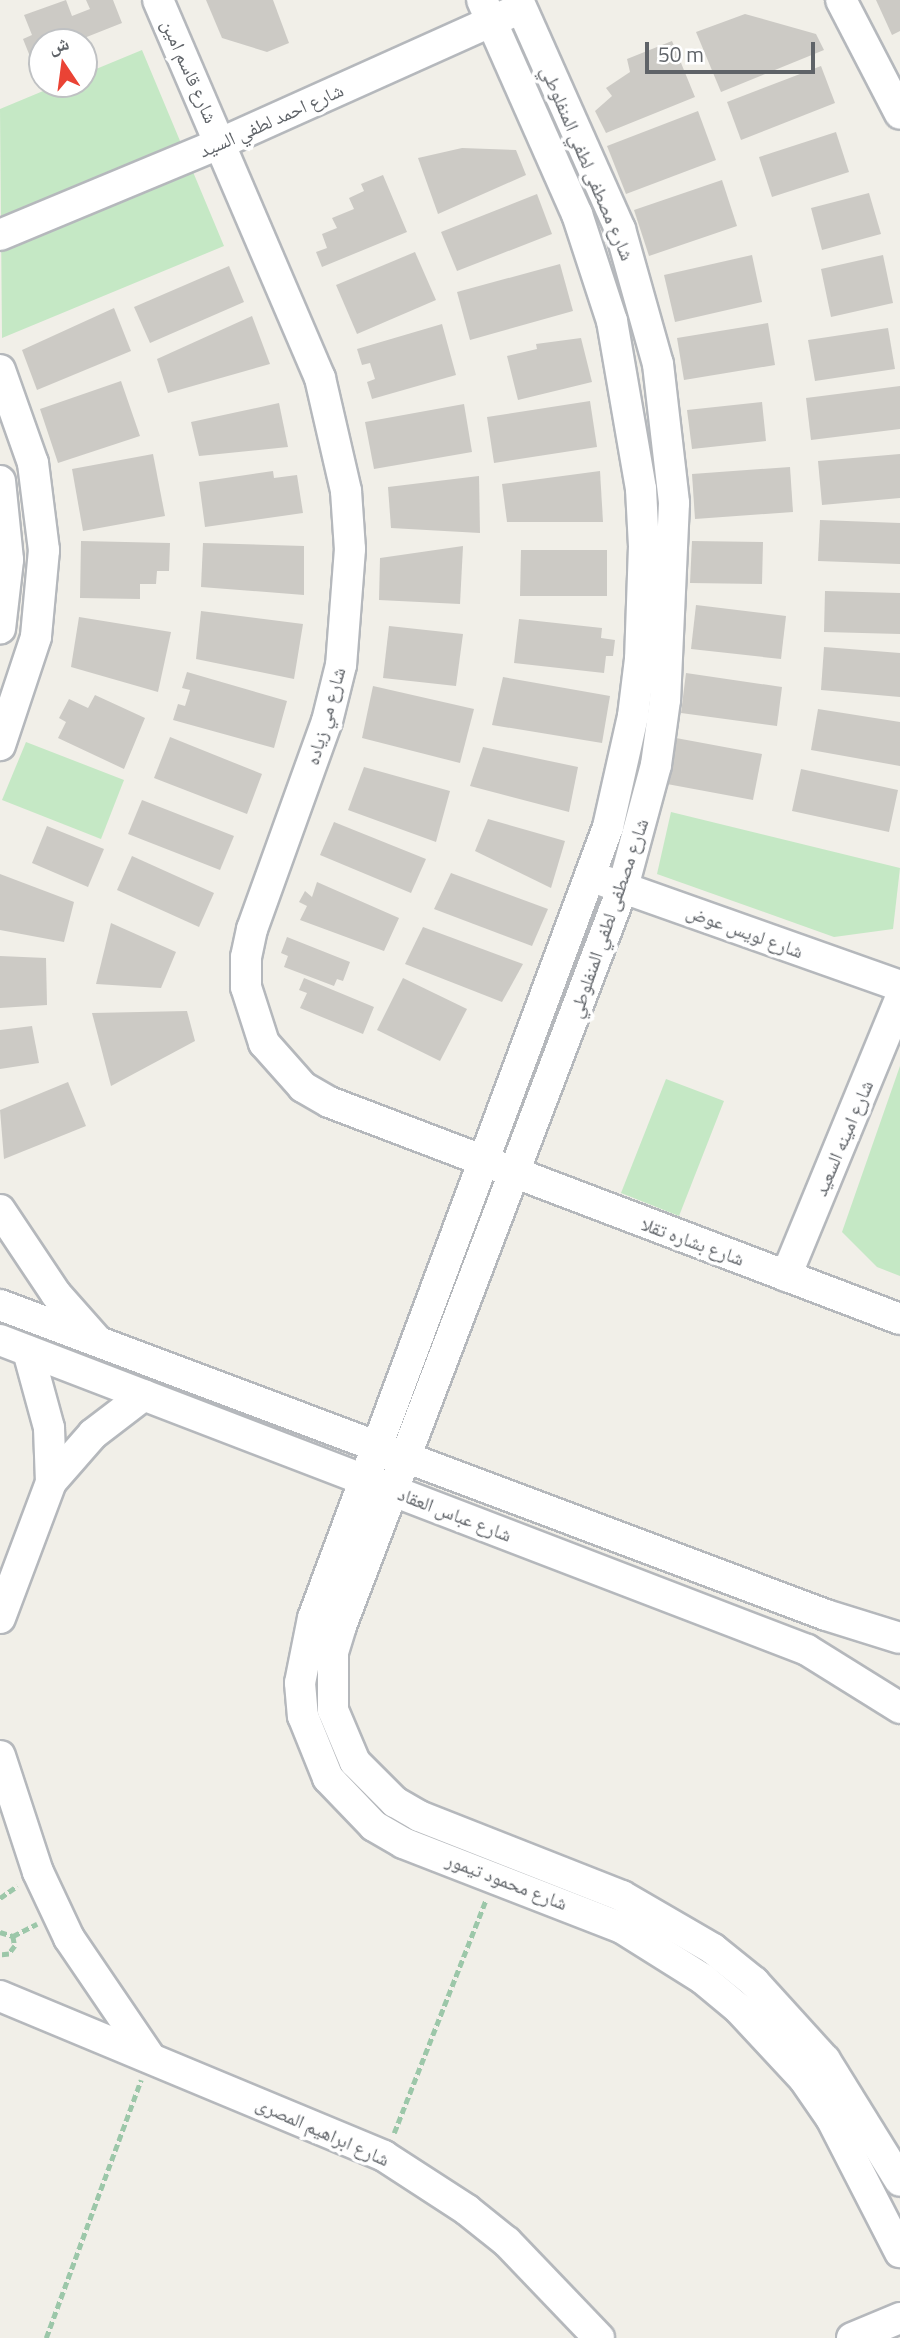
<!DOCTYPE html>
<meta charset="utf-8">
<style>
body{margin:0}
#map{position:relative;width:900px;height:2338px;overflow:hidden;background:#f1efe8;font-family:"Titillium Web","Noto Naskh Arabic",sans-serif}
div>[style]{position:absolute}
[style*='--x']{left:calc(var(--x)*1px);top:calc(var(--y)*1px);width:calc(var(--w)*1px);rotate:calc(var(--a)*1deg)}
.green>*{inset:0;background:#c5e8c5}
.building>*{inset:0;background:#cccac5}
.path>*{height:4.5px;margin-top:-2.25px;transform-origin:0;background:repeating-linear-gradient(90deg,#9cc7a9 0 7px,transparent 0 10.5px)}
.roads{filter:drop-shadow(2px 0 #b5b8bc) drop-shadow(-2px 0 #b5b8bc) drop-shadow(0 2px #b5b8bc) drop-shadow(0 -2px #b5b8bc)}
.minor>*{height:30px;margin:-15px;padding:0 15px;transform-origin:15px;border-radius:15px;background:#fff}
span{translate:-50% -50%;white-space:nowrap;text-align:center;line-height:1.15;-webkit-text-stroke:7px #fff;paint-order:stroke}
.street-label{font-size:19px;color:#5f6368}
.north{position:absolute;left:28px;top:28px;width:70px;height:70px;box-sizing:border-box;background:#fff;border:2px solid #bfc1c3;border-radius:50%;rotate:347deg;font-size:19px;font-weight:700;line-height:28px;text-align:center;color:#5f6368}
.north::after{content:'';display:block;margin:auto;width:24px;height:32px;background:#ea4335;clip-path:polygon(50% 0,100% 100%,50% 72%,0 100%)}
.scale{position:absolute;left:645px;top:42px;width:170px;height:32px;box-sizing:border-box;border:4px solid #5f6368;border-top:0;padding-left:9px;font-size:21px;line-height:24px;white-space:nowrap;color:#5f6368;-webkit-text-stroke:5px #fff;paint-order:stroke}
</style>
<div id="map">
<div class="green">
<div style="clip-path:polygon(142px 50px,224px 246px,2px 338px,0 109px,60px 84px,84px 84px,84px 74px)"></div>
<div style="clip-path:polygon(26px 742px,124px 780px,101px 839px,2px 800px)"></div>
<div style="clip-path:polygon(671px 812px,900px 868px,893px 929px,834px 937px,657px 874px)"></div>
<div style="clip-path:polygon(900px 1066px,900px 1276px,877px 1267px,842px 1232px)"></div>
<div style="clip-path:polygon(666px 1079px,724px 1101px,679px 1216px,621px 1193px)"></div>
</div>
<div class="building">
<div style="clip-path:polygon(66px 0,72px 16px,90px 9px,86px 0,113px 0,122px 23px,74px 42px,42px 42px,42px 55px,31px 59px,23px 39px,32px 35px,24px 15px)"></div>
<div style="clip-path:polygon(206px 0,273px 0,289px 43px,267px 52px,222px 38px)"></div>
<div style="clip-path:polygon(876px 0,900px 0,900px 31px,892px 35px)"></div>
<div style="clip-path:polygon(745px 14px,816px 34px,824px 50px,721px 92px,696px 32px)"></div>
<div style="clip-path:polygon(672px 41px,695px 97px,606px 133px,595px 111px,612px 96px,606px 88px,630px 72px,627px 59px)"></div>
<div style="clip-path:polygon(821px 66px,835px 103px,741px 140px,727px 102px)"></div>
<div style="clip-path:polygon(698px 111px,716px 160px,626px 194px,607px 146px)"></div>
<div style="clip-path:polygon(836px 132px,849px 172px,772px 197px,759px 157px)"></div>
<div style="clip-path:polygon(462px 148px,516px 150px,526px 175px,438px 214px,418px 158px)"></div>
<div style="clip-path:polygon(383px 175px,407px 232px,322px 267px,316px 252px,327px 248px,322px 234px,337px 228px,332px 218px,354px 209px,349px 198px,364px 191px,361px 184px)"></div>
<div style="clip-path:polygon(722px 180px,737px 226px,649px 256px,634px 210px)"></div>
<div style="clip-path:polygon(869px 193px,881px 234px,822px 250px,811px 208px)"></div>
<div style="clip-path:polygon(537px 194px,552px 234px,457px 271px,441px 232px)"></div>
<div style="clip-path:polygon(415px 252px,436px 300px,357px 334px,336px 285px)"></div>
<div style="clip-path:polygon(752px 255px,762px 302px,675px 322px,664px 275px)"></div>
<div style="clip-path:polygon(883px 255px,893px 303px,831px 317px,821px 269px)"></div>
<div style="clip-path:polygon(560px 264px,573px 311px,470px 340px,457px 292px)"></div>
<div style="clip-path:polygon(229px 266px,244px 302px,150px 343px,134px 307px)"></div>
<div style="clip-path:polygon(114px 308px,131px 351px,37px 390px,22px 350px)"></div>
<div style="clip-path:polygon(252px 316px,270px 364px,168px 393px,157px 359px)"></div>
<div style="clip-path:polygon(768px 323px,775px 365px,684px 380px,677px 338px)"></div>
<div style="clip-path:polygon(442px 324px,456px 375px,372px 399px,367px 382px,375px 379px,370px 363px,362px 365px,357px 349px)"></div>
<div style="clip-path:polygon(888px 328px,895px 369px,815px 381px,808px 340px)"></div>
<div style="clip-path:polygon(581px 338px,592px 382px,518px 400px,507px 356px,537px 349px,536px 344px)"></div>
<div style="clip-path:polygon(121px 381px,140px 436px,58px 463px,40px 409px)"></div>
<div style="clip-path:polygon(900px 386px,900px 429px,811px 440px,806px 398px)"></div>
<div style="clip-path:polygon(590px 401px,597px 447px,494px 463px,487px 417px)"></div>
<div style="clip-path:polygon(762px 402px,766px 441px,692px 449px,687px 410px)"></div>
<div style="clip-path:polygon(279px 403px,288px 447px,199px 456px,191px 422px)"></div>
<div style="clip-path:polygon(464px 404px,472px 452px,374px 469px,365px 422px)"></div>
<div style="clip-path:polygon(153px 454px,165px 516px,83px 531px,72px 469px)"></div>
<div style="clip-path:polygon(900px 454px,900px 498px,822px 505px,818px 461px)"></div>
<div style="clip-path:polygon(790px 467px,793px 512px,695px 519px,692px 474px)"></div>
<div style="clip-path:polygon(273px 471px,274px 478px,297px 475px,303px 513px,205px 527px,199px 482px)"></div>
<div style="clip-path:polygon(600px 471px,603px 522px,507px 522px,502px 484px)"></div>
<div style="clip-path:polygon(479px 476px,480px 533px,391px 528px,388px 487px)"></div>
<div style="clip-path:polygon(820px 520px,900px 523px,900px 564px,818px 561px)"></div>
<div style="clip-path:polygon(81px 541px,170px 543px,169px 571px,157px 571px,156px 584px,140px 584px,140px 599px,80px 598px)"></div>
<div style="clip-path:polygon(692px 541px,763px 542px,762px 584px,690px 583px)"></div>
<div style="clip-path:polygon(203px 543px,304px 546px,304px 595px,201px 587px)"></div>
<div style="clip-path:polygon(463px 546px,460px 604px,379px 600px,380px 558px)"></div>
<div style="clip-path:polygon(521px 550px,607px 550px,607px 596px,520px 596px)"></div>
<div style="clip-path:polygon(825px 591px,900px 593px,900px 634px,824px 632px)"></div>
<div style="clip-path:polygon(696px 605px,786px 616px,781px 659px,691px 649px)"></div>
<div style="clip-path:polygon(201px 611px,303px 624px,294px 679px,196px 659px)"></div>
<div style="clip-path:polygon(79px 617px,171px 632px,158px 692px,71px 667px)"></div>
<div style="clip-path:polygon(519px 619px,602px 628px,601px 638px,615px 640px,613px 656px,606px 656px,604px 673px,514px 663px)"></div>
<div style="clip-path:polygon(389px 626px,463px 634px,456px 686px,383px 678px)"></div>
<div style="clip-path:polygon(824px 647px,900px 653px,900px 697px,821px 690px)"></div>
<div style="clip-path:polygon(187px 672px,287px 701px,274px 748px,173px 720px,178px 704px,185px 706px,190px 690px,182px 688px)"></div>
<div style="clip-path:polygon(686px 673px,782px 687px,777px 726px,681px 713px)"></div>
<div style="clip-path:polygon(503px 677px,610px 696px,602px 743px,492px 725px)"></div>
<div style="clip-path:polygon(373px 686px,474px 709px,460px 763px,362px 738px)"></div>
<div style="clip-path:polygon(95px 695px,145px 718px,124px 769px,58px 738px,66px 722px,59px 718px,69px 699px,88px 708px)"></div>
<div style="clip-path:polygon(818px 709px,900px 722px,900px 766px,811px 750px)"></div>
<div style="clip-path:polygon(170px 737px,262px 774px,247px 814px,154px 778px)"></div>
<div style="clip-path:polygon(676px 738px,762px 754px,753px 800px,667px 784px)"></div>
<div style="clip-path:polygon(483px 747px,578px 767px,569px 812px,470px 786px)"></div>
<div style="clip-path:polygon(364px 767px,450px 791px,436px 842px,348px 810px)"></div>
<div style="clip-path:polygon(801px 769px,898px 790px,889px 832px,792px 811px)"></div>
<div style="clip-path:polygon(142px 800px,234px 836px,220px 870px,128px 834px)"></div>
<div style="clip-path:polygon(488px 819px,565px 841px,551px 888px,475px 851px)"></div>
<div style="clip-path:polygon(334px 822px,426px 859px,411px 893px,320px 855px)"></div>
<div style="clip-path:polygon(47px 826px,104px 849px,88px 887px,32px 863px)"></div>
<div style="clip-path:polygon(132px 856px,214px 893px,199px 927px,117px 890px)"></div>
<div style="clip-path:polygon(451px 873px,548px 909px,532px 946px,434px 909px)"></div>
<div style="clip-path:polygon(0 874px,74px 902px,64px 942px,0 930px)"></div>
<div style="clip-path:polygon(317px 882px,399px 918px,384px 951px,300px 920px,307px 906px,299px 902px,305px 891px,312px 897px)"></div>
<div style="clip-path:polygon(111px 923px,176px 952px,161px 988px,96px 984px)"></div>
<div style="clip-path:polygon(423px 927px,523px 964px,502px 1002px,405px 964px)"></div>
<div style="clip-path:polygon(287px 937px,350px 962px,343px 981px,337px 979px,334px 986px,284px 967px,288px 956px,281px 953px)"></div>
<div style="clip-path:polygon(0 956px,46px 958px,47px 1005px,0 1008px)"></div>
<div style="clip-path:polygon(304px 978px,374px 1007px,363px 1034px,300px 1008px,307px 993px,299px 990px)"></div>
<div style="clip-path:polygon(403px 978px,467px 1009px,440px 1061px,377px 1030px)"></div>
<div style="clip-path:polygon(187px 1011px,195px 1041px,111px 1086px,92px 1013px)"></div>
<div style="clip-path:polygon(32px 1026px,39px 1063px,0 1069px,0 1030px)"></div>
<div style="clip-path:polygon(68px 1082px,86px 1126px,4px 1159px,0 1110px)"></div>
</div>
<div class="path">
<div style="--x:0;--y:1898;--w:21;--a:-35"></div>
<div style="--x:0;--y:1932;--w:14;--a:17"></div>
<div style="--x:13;--y:1936;--w:10;--a:79"></div>
<div style="--x:15;--y:1946;--w:10;--a:127"></div>
<div style="--x:9;--y:1954;--w:9;--a:174"></div>
<div style="--x:13;--y:1936;--w:27;--a:-27"></div>
<div style="--x:394;--y:2133;--w:251;--a:-68.5"></div>
<div style="--x:46;--y:2338;--w:275;--a:-69.8"></div>
</div>
<div class="roads">
<div class="minor">
<div style="--x:158;--y:0;--w:411;--a:66.8"></div>
<div style="--x:320;--y:378;--w:116;--a:77"></div>
<div style="--x:346;--y:491;--w:58;--a:86.1"></div>
<div style="--x:350;--y:549;--w:116;--a:94.4"></div>
<div style="--x:341;--y:665;--w:58;--a:104"></div>
<div style="--x:327;--y:721;--w:221;--a:109.8"></div>
<div style="--x:252;--y:929;--w:29;--a:102"></div>
<div style="--x:246;--y:957;--w:30;--a:90"></div>
<div style="--x:246;--y:987;--w:59;--a:72.2"></div>
<div style="--x:264;--y:1043;--w:59;--a:48.4"></div>
<div style="--x:303;--y:1087;--w:30;--a:30"></div>
<div style="--x:329;--y:1102;--w:611;--a:20.81"></div>
<div style="--x:482;--y:0;--w:234;--a:66.1"></div>
<div style="--x:577;--y:214;--w:113;--a:71.9"></div>
<div style="--x:612;--y:321;--w:170;--a:80.2"></div>
<div style="--x:641;--y:489;--w:57;--a:87"></div>
<div style="--x:644;--y:546;--w:113;--a:92"></div>
<div style="--x:640;--y:659;--w:57;--a:97"></div>
<div style="--x:633;--y:716;--w:114;--a:102.7"></div>
<div style="--x:608;--y:827;--w:844;--a:110.45"></div>
<div style="--x:313;--y:1618;--w:66;--a:101.3"></div>
<div style="--x:300;--y:1683;--w:33;--a:85"></div>
<div style="--x:303;--y:1716;--w:67;--a:68"></div>
<div style="--x:328;--y:1778;--w:66;--a:46.2"></div>
<div style="--x:374;--y:1826;--w:34;--a:30"></div>
<div style="--x:403;--y:1843;--w:235;--a:21.2"></div>
<div style="--x:622;--y:1928;--w:96;--a:32.2"></div>
<div style="--x:703;--y:1979;--w:47;--a:39.8"></div>
<div style="--x:739;--y:2009;--w:96;--a:47.1"></div>
<div style="--x:804;--y:2079;--w:47;--a:55.3"></div>
<div style="--x:831;--y:2118;--w:151;--a:62.8"></div>
<div style="--x:518;--y:0;--w:251;--a:66"></div>
<div style="--x:620;--y:229;--w:140;--a:74.3"></div>
<div style="--x:658;--y:364;--w:140;--a:83.4"></div>
<div style="--x:674;--y:503;--w:197;--a:92.6"></div>
<div style="--x:665;--y:700;--w:66;--a:97.9"></div>
<div style="--x:656;--y:765;--w:126;--a:105.1"></div>
<div style="--x:623;--y:887;--w:791;--a:110.89"></div>
<div style="--x:341;--y:1626;--w:28;--a:107"></div>
<div style="--x:333;--y:1653;--w:57;--a:90"></div>
<div style="--x:333;--y:1710;--w:56;--a:67.1"></div>
<div style="--x:355;--y:1762;--w:57;--a:45"></div>
<div style="--x:395;--y:1802;--w:28;--a:30"></div>
<div style="--x:419;--y:1816;--w:218;--a:21.5"></div>
<div style="--x:622;--y:1896;--w:105;--a:30.2"></div>
<div style="--x:713;--y:1949;--w:53;--a:38.8"></div>
<div style="--x:754;--y:1982;--w:105;--a:47.7"></div>
<div style="--x:825;--y:2060;--w:142;--a:58.2"></div>
<div style="--x:841;--y:0;--w:128;--a:62.6"></div>
<div style="--x:0;--y:235;--w:239;--a:-22.6"></div>
<div style="--x:221;--y:143;--w:317;--a:-24.2"></div>
<div style="--x:0;--y:370;--w:99;--a:70.5"></div>
<div style="--x:33;--y:463;--w:88;--a:82.8"></div>
<div style="--x:44;--y:550;--w:87;--a:95.3"></div>
<div style="--x:36;--y:637;--w:114;--a:108.4"></div>
<div style="--x:0;--y:481;--w:79;--a:84.2"></div>
<div style="--x:8;--y:560;--w:69;--a:96.6"></div>
<div style="--x:604;--y:881;--w:314;--a:19.5"></div>
<div style="--x:0;--y:1210;--w:101;--a:56.3"></div>
<div style="--x:56;--y:1294;--w:60;--a:48.4"></div>
<div style="--x:786;--y:1276;--w:299;--a:-67.6"></div>
<div style="--x:0;--y:1305;--w:882;--a:20.57"></div>
<div style="--x:826;--y:1615;--w:77;--a:17.3"></div>
<div style="--x:0;--y:1340;--w:864;--a:21.01"></div>
<div style="--x:807;--y:1650;--w:110;--a:31.9"></div>
<div style="--x:28;--y:1351;--w:80;--a:74.7"></div>
<div style="--x:49;--y:1428;--w:54;--a:87.9"></div>
<div style="--x:0;--y:1618;--w:145;--a:-69.4"></div>
<div style="--x:51;--y:1482;--w:64;--a:-48.8"></div>
<div style="--x:93;--y:1434;--w:64;--a:-37.4"></div>
<div style="--x:0;--y:1756;--w:122;--a:71.9"></div>
<div style="--x:38;--y:1872;--w:73;--a:64.8"></div>
<div style="--x:69;--y:1938;--w:144;--a:55.8"></div>
<div style="--x:0;--y:1996;--w:416;--a:22.6"></div>
<div style="--x:384;--y:2156;--w:99;--a:33"></div>
<div style="--x:467;--y:2210;--w:51;--a:38.7"></div>
<div style="--x:507;--y:2242;--w:133;--a:46.2"></div>
<div style="--x:852;--y:2338;--w:52;--a:-22.6"></div>
</div>
</div>
<div class="street-label">
<span style="left:190px;top:71px;rotate:66deg">شارع قاسم امين</span>
<span style="left:271px;top:120px;rotate:-24deg">شارع احمد لطفي السيد</span>
<span style="left:588px;top:163px;rotate:67deg">شارع مصطفى لطفي المنفلوطي</span>
<span style="left:325px;top:716px;rotate:-74deg">شارع مي زياده</span>
<span style="left:608px;top:918px;rotate:-71deg">شارع مصطفى لطفي المنفلوطي</span>
<span style="left:745px;top:931px;rotate:20deg">شارع لويس عوض</span>
<span style="left:843px;top:1138px;rotate:-67deg">شارع امينه السعيد</span>
<span style="left:693px;top:1241px;rotate:20deg">شارع بشاره تقلا</span>
<span style="left:455px;top:1514px;rotate:21deg">شارع عباس العقاد</span>
<span style="left:507px;top:1881px;rotate:21deg">شارع محمود تيمور</span>
<span style="left:323px;top:2131px;rotate:24deg">شارع ابراهيم المصرى</span>
</div>
<div class="north">ش</div>
<div class="scale">50 m</div>
</div>
